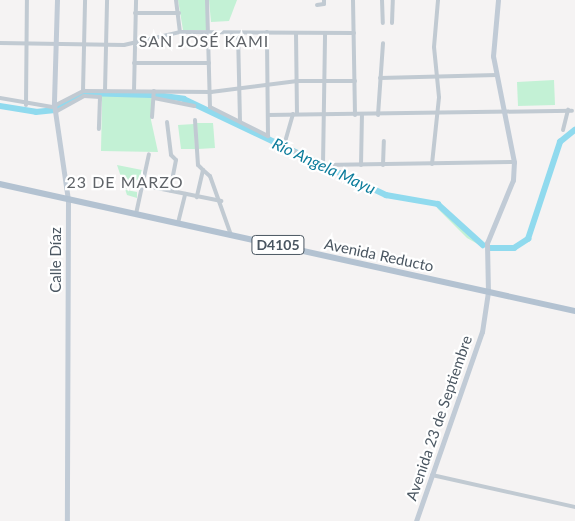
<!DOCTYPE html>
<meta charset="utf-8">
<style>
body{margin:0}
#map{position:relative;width:575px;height:521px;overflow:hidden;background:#f5f3f3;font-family:Lato,sans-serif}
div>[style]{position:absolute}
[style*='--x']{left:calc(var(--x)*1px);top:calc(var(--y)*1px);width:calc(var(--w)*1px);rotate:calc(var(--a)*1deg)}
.green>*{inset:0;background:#c3f1d5}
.river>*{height:5.5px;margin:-2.75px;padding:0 2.75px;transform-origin:2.75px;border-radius:2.75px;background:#90daee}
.street>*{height:4px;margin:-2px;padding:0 2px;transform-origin:2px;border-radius:2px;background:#c1cad2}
.secondary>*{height:5px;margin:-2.5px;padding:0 2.5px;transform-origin:2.5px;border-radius:2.5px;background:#c1cbd6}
.primary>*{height:5.5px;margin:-2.75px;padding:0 2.75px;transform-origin:2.75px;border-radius:2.75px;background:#b3c2d1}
span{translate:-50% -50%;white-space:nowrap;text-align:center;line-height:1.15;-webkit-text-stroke:4.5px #fff;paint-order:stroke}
.shield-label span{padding:1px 4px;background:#fff;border:1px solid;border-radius:4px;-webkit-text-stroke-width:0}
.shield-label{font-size:14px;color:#4a5661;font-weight:700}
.street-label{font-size:15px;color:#4a5661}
.neighbourhood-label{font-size:16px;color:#5f6368;letter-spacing:1px}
.water-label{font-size:16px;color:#0c7c9b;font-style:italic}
</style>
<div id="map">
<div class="green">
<div style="clip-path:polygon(178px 0,206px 0,207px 30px,183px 30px)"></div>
<div style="clip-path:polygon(209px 0,237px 0,229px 21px,211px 22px)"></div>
<div style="clip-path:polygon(554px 80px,555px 105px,518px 106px,517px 82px)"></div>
<div style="clip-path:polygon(97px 92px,152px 93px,151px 120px,158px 152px,101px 151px,102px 102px)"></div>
<div style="clip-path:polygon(197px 123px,213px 123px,215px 148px,198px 149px)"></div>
<div style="clip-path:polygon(194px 124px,195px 149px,181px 149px,178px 125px)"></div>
<div style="clip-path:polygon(117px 165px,142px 170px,140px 181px,129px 178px,126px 190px,137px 192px,137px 198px,127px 195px)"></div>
<div style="clip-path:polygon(437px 208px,451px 216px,483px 247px,467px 238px)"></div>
</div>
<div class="river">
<div style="--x:157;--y:95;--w:27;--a:8"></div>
<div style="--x:184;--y:99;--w:224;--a:25.4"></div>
<div style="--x:386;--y:195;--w:53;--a:9.8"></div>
<div style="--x:438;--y:204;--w:61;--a:42.3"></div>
<div style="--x:0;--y:106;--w:36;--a:9"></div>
<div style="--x:36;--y:112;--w:19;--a:-6"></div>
<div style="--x:59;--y:107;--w:29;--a:-29"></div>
<div style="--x:84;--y:93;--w:67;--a:1.7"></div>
<div style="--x:489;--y:248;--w:25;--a:0"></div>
<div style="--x:514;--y:248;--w:17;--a:-33"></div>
<div style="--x:528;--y:239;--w:102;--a:-71.7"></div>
<div style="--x:560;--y:142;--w:19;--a:-39"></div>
</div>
<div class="street">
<div style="--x:176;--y:0;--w:32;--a:83"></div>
<div style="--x:207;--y:0;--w:107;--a:88.4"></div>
<div style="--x:210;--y:107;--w:65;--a:26.6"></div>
<div style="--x:268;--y:136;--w:104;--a:-90.6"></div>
<div style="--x:353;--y:0;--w:115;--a:89"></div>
<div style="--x:382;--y:0;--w:23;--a:88"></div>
<div style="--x:317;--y:5;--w:7;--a:-8"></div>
<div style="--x:324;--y:4;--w:4;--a:-90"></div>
<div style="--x:135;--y:13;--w:44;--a:0"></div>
<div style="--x:392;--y:23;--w:23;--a:-88"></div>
<div style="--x:238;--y:33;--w:88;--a:88.7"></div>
<div style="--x:296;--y:33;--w:81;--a:89.3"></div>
<div style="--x:0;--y:43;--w:124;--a:0.9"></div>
<div style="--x:124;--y:45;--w:57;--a:-13.1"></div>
<div style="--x:180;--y:32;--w:174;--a:0.3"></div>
<div style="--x:134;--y:63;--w:75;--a:0"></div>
<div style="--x:380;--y:78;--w:117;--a:-1.5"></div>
<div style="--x:83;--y:91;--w:91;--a:-88.7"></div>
<div style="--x:105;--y:91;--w:91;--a:-88.7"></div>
<div style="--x:134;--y:91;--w:91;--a:-88.7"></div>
<div style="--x:0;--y:98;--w:53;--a:9.8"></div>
<div style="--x:52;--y:107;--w:36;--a:-27"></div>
<div style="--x:84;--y:91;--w:127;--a:0.5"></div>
<div style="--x:211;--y:92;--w:87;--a:-7.3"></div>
<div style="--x:297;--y:81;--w:58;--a:0"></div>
<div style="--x:154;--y:98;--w:41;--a:11.3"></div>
<div style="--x:26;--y:105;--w:105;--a:-89.5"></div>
<div style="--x:57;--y:111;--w:31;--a:-29"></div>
<div style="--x:84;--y:96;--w:16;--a:4"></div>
<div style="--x:100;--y:97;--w:32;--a:92"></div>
<div style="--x:293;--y:114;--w:33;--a:106"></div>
<div style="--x:284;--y:146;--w:43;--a:26"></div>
<div style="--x:323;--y:165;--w:191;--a:-0.9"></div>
<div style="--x:268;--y:115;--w:304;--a:-0.8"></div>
<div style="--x:378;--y:115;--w:72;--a:-86"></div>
<div style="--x:152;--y:117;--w:26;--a:-86"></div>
<div style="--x:195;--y:120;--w:45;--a:86.2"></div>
<div style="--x:198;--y:165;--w:7;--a:45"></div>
<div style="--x:203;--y:170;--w:28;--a:103"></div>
<div style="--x:167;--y:122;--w:33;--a:83"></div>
<div style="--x:171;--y:155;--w:7;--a:45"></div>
<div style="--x:176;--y:160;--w:31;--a:101"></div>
<div style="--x:563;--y:130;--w:21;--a:-76"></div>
<div style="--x:432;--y:164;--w:67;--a:-84"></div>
<div style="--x:439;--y:97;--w:50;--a:-95.7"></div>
<div style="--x:434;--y:47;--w:47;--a:-85.1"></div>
<div style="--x:323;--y:165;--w:132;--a:-89.1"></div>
<div style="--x:361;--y:165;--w:50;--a:-88.9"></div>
<div style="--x:383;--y:165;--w:24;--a:-88"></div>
<div style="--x:203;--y:170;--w:9;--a:41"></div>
<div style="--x:210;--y:176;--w:63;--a:70.4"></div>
<div style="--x:142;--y:185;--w:81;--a:11.4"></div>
<div style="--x:136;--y:214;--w:61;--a:-77.8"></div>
<div style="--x:178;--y:223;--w:30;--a:-76"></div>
<div style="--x:432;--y:475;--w:147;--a:12.6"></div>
</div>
<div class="secondary">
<div style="--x:57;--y:0;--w:104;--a:91.7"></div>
<div style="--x:54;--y:104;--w:97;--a:81.7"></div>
<div style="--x:68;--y:200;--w:321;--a:90.2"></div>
<div style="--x:416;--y:521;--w:200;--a:-70.8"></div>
<div style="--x:482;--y:332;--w:40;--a:-81.5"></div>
<div style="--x:488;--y:292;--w:49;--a:-91.2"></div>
<div style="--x:487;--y:243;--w:68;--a:-67.6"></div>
<div style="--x:513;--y:180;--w:18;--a:-87"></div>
<div style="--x:514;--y:162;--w:108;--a:-101.2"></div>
<div style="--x:493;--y:56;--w:56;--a:-84.9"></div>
</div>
<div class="primary">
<div style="--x:0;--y:184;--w:589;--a:12.45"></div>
</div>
<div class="shield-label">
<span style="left:278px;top:245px">D4105</span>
</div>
<div class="street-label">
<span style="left:379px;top:255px;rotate:12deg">Avenida Reducto</span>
<span style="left:56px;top:260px;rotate:-90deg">Calle Díaz</span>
<span style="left:439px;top:418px;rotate:-71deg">Avenida 23 de Septiembre</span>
</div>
<div class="neighbourhood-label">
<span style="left:204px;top:41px">SAN JOSÉ KAMI</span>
<span style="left:125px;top:182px">23 DE MARZO</span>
</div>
<div class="water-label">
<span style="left:324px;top:166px;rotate:25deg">Río Angela Mayu</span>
</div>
</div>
